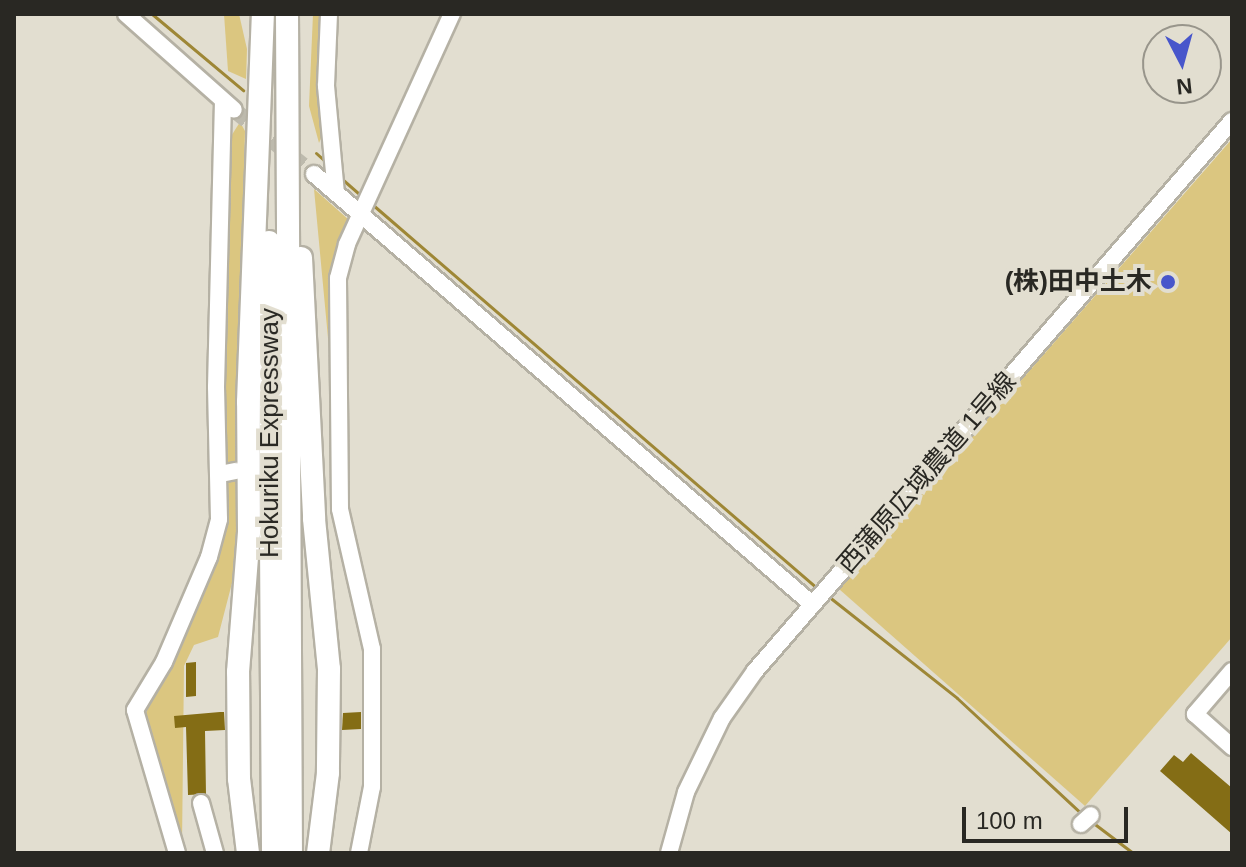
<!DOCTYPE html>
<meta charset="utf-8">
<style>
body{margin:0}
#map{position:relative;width:1246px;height:867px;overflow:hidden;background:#e2ded0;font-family:Arial,"Noto Sans JP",sans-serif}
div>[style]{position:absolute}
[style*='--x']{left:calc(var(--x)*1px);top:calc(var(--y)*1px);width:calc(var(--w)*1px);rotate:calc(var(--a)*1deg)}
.green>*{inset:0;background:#dbc680}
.stream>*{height:3px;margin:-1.5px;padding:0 1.5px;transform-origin:1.5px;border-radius:1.5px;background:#9e8736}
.building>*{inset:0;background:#846d15}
.minor-tunnel>*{height:16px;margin-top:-8px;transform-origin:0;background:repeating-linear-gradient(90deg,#bdbaad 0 16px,transparent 0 24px)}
.roads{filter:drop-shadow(2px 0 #b5b1a4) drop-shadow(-2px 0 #b5b1a4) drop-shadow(0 2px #b5b1a4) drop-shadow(0 -2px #b5b1a4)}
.minor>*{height:16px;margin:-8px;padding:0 8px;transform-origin:8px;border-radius:8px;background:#fff}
.highway>*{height:22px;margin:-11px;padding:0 11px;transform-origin:11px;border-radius:11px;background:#fff}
.dots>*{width:22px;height:22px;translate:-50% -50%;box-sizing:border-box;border:4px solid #e2ded0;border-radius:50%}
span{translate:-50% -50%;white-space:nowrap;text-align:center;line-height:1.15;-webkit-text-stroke:8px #e2ded0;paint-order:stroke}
.poi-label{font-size:26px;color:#292823;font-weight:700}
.right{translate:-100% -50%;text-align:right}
.street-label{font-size:26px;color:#292823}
.frame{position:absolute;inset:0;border:16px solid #292823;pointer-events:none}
.north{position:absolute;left:1142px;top:24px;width:80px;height:80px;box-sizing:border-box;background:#e2ded0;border:2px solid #98958b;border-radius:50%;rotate:174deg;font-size:22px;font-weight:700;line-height:32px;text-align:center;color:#292823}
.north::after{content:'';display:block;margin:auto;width:28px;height:36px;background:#4856cb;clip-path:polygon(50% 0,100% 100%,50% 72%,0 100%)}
.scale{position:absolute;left:962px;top:807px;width:166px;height:36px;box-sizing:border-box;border:4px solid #292823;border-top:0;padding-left:10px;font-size:24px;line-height:28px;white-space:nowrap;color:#292823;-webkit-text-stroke:6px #e2ded0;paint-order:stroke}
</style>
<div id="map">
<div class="green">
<div style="clip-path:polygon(224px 14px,239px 14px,247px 49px,246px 79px,228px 71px)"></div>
<div style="clip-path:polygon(313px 14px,325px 14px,326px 126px,319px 143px,309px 106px)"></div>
<div style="clip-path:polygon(240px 122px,245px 131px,237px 464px,230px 468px,226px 463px,222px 323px,228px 141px)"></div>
<div style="clip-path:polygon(1232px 139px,1232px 637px,1085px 806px,839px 589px)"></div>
<div style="clip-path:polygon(314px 189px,349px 220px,335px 265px,331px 370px)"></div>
<div style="clip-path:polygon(239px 479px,239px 556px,218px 637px,194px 645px,184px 666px,182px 846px,145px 715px,215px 558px,226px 528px,227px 483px)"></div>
</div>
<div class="stream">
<div style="--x:152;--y:14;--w:119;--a:39.9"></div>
<div style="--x:405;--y:98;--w:92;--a:-66.2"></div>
<div style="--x:316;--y:153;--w:13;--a:42"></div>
<div style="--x:342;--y:179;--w:29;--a:41"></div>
<div style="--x:373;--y:205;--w:588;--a:40.79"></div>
<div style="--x:828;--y:596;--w:164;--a:38.3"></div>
<div style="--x:957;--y:698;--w:172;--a:42.9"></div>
<div style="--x:1092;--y:822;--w:51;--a:37.1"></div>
</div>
<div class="building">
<div style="clip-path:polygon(196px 662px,196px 696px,186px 697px,186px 663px)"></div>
<div style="clip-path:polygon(220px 712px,224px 712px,225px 730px,205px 731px,206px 794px,188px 795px,186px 727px,175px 728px,174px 716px)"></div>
<div style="clip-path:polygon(361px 712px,361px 729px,342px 730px,343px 713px)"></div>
<div style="clip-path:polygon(1191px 753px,1232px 788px,1232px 834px,1160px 771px,1174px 755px,1183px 762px)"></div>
</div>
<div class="minor-tunnel">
<div style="--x:234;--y:110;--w:102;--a:38.7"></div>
</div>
<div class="roads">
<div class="minor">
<div style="--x:126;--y:14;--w:144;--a:41.6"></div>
<div style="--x:329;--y:14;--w:72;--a:92.4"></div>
<div style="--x:326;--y:86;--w:107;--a:84.7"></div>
<div style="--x:314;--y:174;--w:659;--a:40.82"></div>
<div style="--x:220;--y:474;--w:16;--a:-11"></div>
<div style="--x:1232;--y:671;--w:57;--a:130.7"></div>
<div style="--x:1195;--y:714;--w:50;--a:41.7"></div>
<div style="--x:201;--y:803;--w:52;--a:74.4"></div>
<div style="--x:1081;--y:824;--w:13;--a:-42"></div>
<div style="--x:177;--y:853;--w:149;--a:-106.4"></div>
<div style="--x:135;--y:710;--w:56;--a:-58.9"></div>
<div style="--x:164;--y:662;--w:114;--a:-66.8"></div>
<div style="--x:209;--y:557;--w:39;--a:-75"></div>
<div style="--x:219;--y:519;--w:132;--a:-91.3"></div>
<div style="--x:216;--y:387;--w:285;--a:-88.6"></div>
<div style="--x:359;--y:853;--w:67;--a:-78.9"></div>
<div style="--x:372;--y:787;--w:138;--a:-90"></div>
<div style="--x:372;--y:649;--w:144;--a:-102.9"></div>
<div style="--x:340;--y:509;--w:231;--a:-90.5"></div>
<div style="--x:338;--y:278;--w:35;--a:-75"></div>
<div style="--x:347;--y:244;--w:253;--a:-65.5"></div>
<div style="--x:669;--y:853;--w:63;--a:-74.4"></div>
<div style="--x:686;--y:792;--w:82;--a:-64.1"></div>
<div style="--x:722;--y:718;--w:57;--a:-54.9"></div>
<div style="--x:755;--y:671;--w:728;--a:-49.07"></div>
</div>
<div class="highway">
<div style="--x:287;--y:14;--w:839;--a:89.73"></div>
<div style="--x:269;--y:242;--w:611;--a:89.62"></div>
<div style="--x:301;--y:258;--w:261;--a:87.1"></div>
<div style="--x:314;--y:519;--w:151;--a:84.3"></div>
<div style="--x:329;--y:669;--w:104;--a:90.6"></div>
<div style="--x:328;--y:773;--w:81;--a:97.1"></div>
<div style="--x:248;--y:853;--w:75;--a:-96.9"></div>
<div style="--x:239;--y:779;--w:107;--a:-90.5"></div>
<div style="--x:238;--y:672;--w:140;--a:-85.5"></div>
<div style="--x:249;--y:532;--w:130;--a:-90.4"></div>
<div style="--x:248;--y:402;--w:388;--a:-87.8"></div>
</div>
</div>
<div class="dots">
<div style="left:1168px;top:282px;background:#4856cb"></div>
</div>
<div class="poi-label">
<span class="right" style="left:1152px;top:282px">(株)田中土木</span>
</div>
<div class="street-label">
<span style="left:270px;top:433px;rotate:-90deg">Hokuriku Expressway</span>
<span style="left:927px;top:473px;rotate:-49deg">西蒲原広域農道 1号線</span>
</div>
<div class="frame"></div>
<div class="north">N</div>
<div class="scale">100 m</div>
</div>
